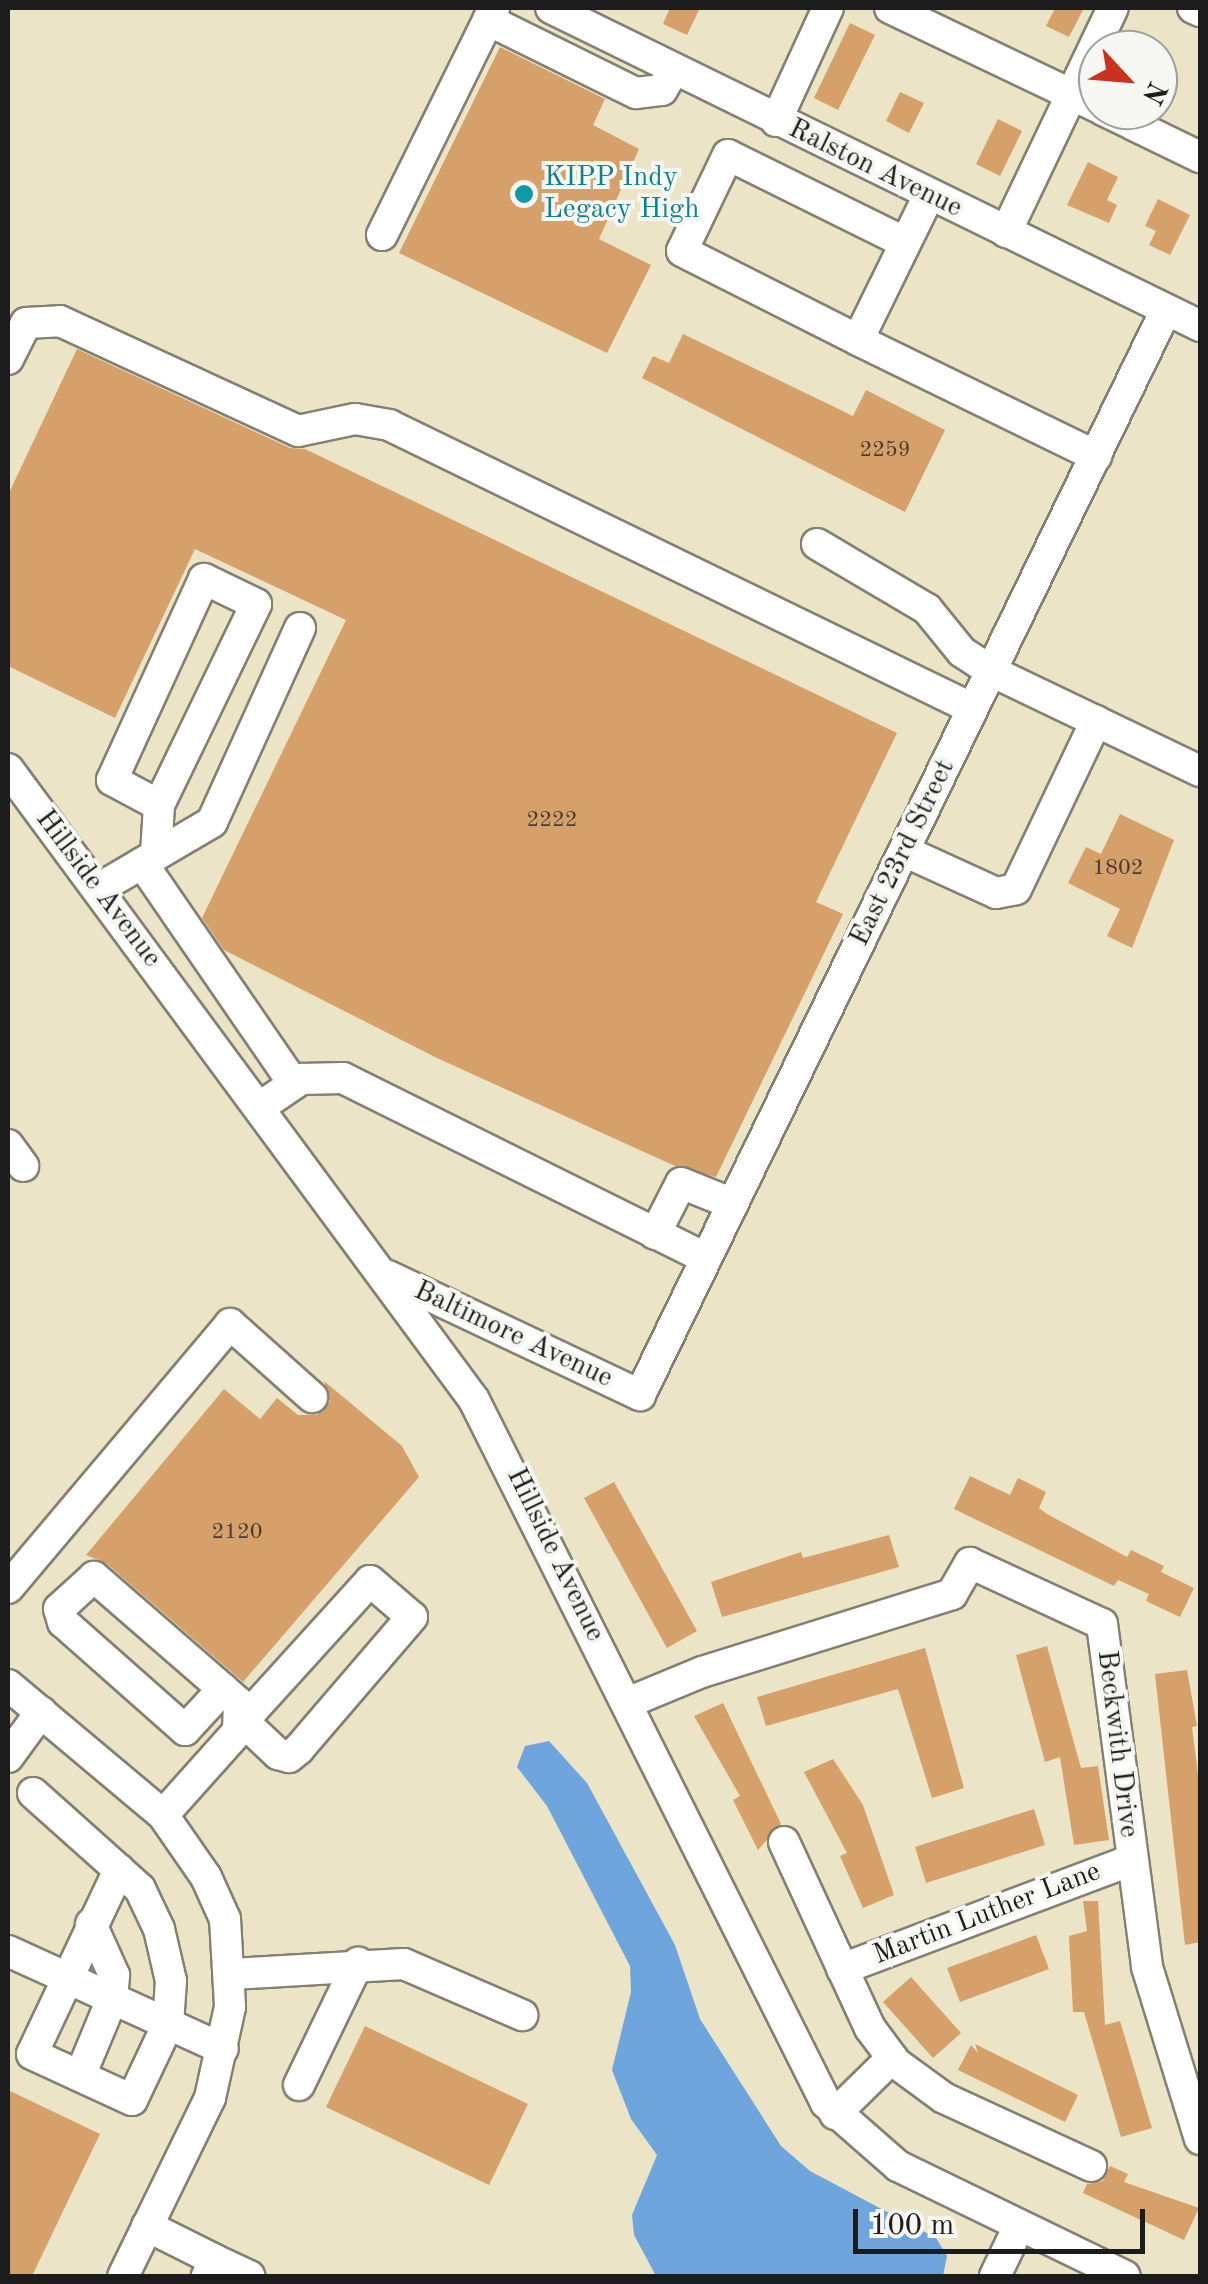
<!DOCTYPE html>
<style>
body{margin:0}
#map{position:relative;width:1208px;height:2284px;overflow:hidden;background:#ece4c7;font-family:"Old Standard TT",serif}
div>[style]{position:absolute}
[style*='--x']{left:calc(var(--x)*1px);top:calc(var(--y)*1px);width:calc(var(--w)*1px);rotate:calc(var(--a)*1deg)}
.water>*{inset:0;background:#6ea5dc}
.building>*{inset:0;background:#d5a069}
.roads{filter:drop-shadow(2px 0 #848072) drop-shadow(-2px 0 #848072) drop-shadow(0 2px #848072) drop-shadow(0 -2px #848072)}
.minor>*{height:30px;margin:-15px;padding:0 15px;transform-origin:15px;border-radius:15px;background:#fff}
.dots>*{width:28px;height:28px;translate:-50% -50%;box-sizing:border-box;border:5px solid #f6f6f2;border-radius:50%}
span{translate:-50% -50%;white-space:nowrap;text-align:center;line-height:1.15;-webkit-text-stroke:8px #f6f6f2;paint-order:stroke}
.number-label{font-size:22px;color:#4a3d2f}
.number-label span{-webkit-text-stroke-width:0}
.street-label{font-size:28px;color:#1c1c1c}
.culture-label{font-size:28px;color:#0d838f}
.left{translate:0 -50%;text-align:left}
.frame{position:absolute;inset:0;border:10px solid #1c1c1c;pointer-events:none}
.north{position:absolute;left:1078px;top:30px;width:100px;height:100px;box-sizing:border-box;background:#f6f6f2;border:2px solid #9f9f9c;border-radius:50%;rotate:116deg;font-size:28px;font-weight:700;line-height:40px;text-align:center;color:#1c1c1c}
.north::after{content:'';display:block;margin:auto;width:35px;height:45px;background:#c8321e;clip-path:polygon(50% 0,100% 100%,50% 72%,0 100%)}
.scale{position:absolute;left:853px;top:2209px;width:292px;height:45px;box-sizing:border-box;border:5px solid #1c1c1c;border-top:0;padding-left:12px;font-size:30px;line-height:35px;white-space:nowrap;color:#1c1c1c;-webkit-text-stroke:8px #f6f6f2;paint-order:stroke}
</style>
<div id="map">
<div class="water">
<div style="clip-path:polygon(549px 1741px,587px 1783px,675px 1945px,700px 2019px,781px 2146px,810px 2171px,936px 2238px,947px 2256px,943px 2276px,656px 2276px,634px 2235px,632px 2215px,657px 2155px,631px 2119px,612px 2070px,631px 1992px,630px 1966px,547px 1806px,517px 1767px,525px 1746px)"></div>
</div>
<div class="building">
<div style="clip-path:polygon(670px 8px,700px 8px,687px 35px,663px 24px)"></div>
<div style="clip-path:polygon(1055px 8px,1084px 8px,1069px 37px,1046px 26px)"></div>
<div style="clip-path:polygon(850px 23px,875px 35px,838px 110px,814px 98px)"></div>
<div style="clip-path:polygon(500px 47px,605px 99px,593px 125px,639px 149px,599px 239px,651px 265px,607px 353px,399px 253px)"></div>
<div style="clip-path:polygon(900px 92px,924px 103px,909px 133px,886px 121px)"></div>
<div style="clip-path:polygon(998px 119px,1022px 131px,1000px 176px,976px 164px)"></div>
<div style="clip-path:polygon(1088px 162px,1118px 177px,1107px 200px,1117px 205px,1109px 223px,1067px 205px)"></div>
<div style="clip-path:polygon(1158px 199px,1190px 215px,1170px 255px,1149px 245px,1156px 231px,1145px 226px)"></div>
<div style="clip-path:polygon(683px 334px,853px 416px,866px 390px,945px 430px,905px 512px,642px 378px,653px 356px,669px 363px)"></div>
<div style="clip-path:polygon(77px 349px,290px 448px,305px 449px,897px 733px,816px 902px,843px 914px,716px 1177px,675px 1166px,437px 1058px,224px 950px,202px 918px,346px 620px,195px 549px,115px 718px,8px 666px,8px 495px)"></div>
<div style="clip-path:polygon(1120px 814px,1174px 840px,1132px 948px,1107px 936px,1120px 909px,1068px 883px,1086px 847px,1101px 854px)"></div>
<div style="clip-path:polygon(324px 1381px,402px 1446px,419px 1477px,243px 1682px,106px 1563px,86px 1555px,224px 1389px,260px 1419px,277px 1398px,298px 1415px,317px 1415px,330px 1402px)"></div>
<div style="clip-path:polygon(970px 1476px,1010px 1495px,1018px 1478px,1046px 1492px,1039px 1508px,1047px 1514px,1127px 1557px,1131px 1550px,1164px 1566px,1161px 1572px,1194px 1588px,1180px 1617px,1146px 1601px,1149px 1594px,1118px 1580px,1114px 1586px,954px 1509px)"></div>
<div style="clip-path:polygon(614px 1482px,697px 1631px,667px 1648px,584px 1498px)"></div>
<div style="clip-path:polygon(889px 1535px,899px 1567px,722px 1617px,711px 1582px,801px 1552px,803px 1558px)"></div>
<div style="clip-path:polygon(1047px 1646px,1081px 1768px,1098px 1766px,1109px 1840px,1074px 1845px,1060px 1757px,1045px 1762px,1016px 1655px)"></div>
<div style="clip-path:polygon(925px 1648px,964px 1788px,932px 1798px,898px 1689px,766px 1726px,757px 1697px)"></div>
<div style="clip-path:polygon(1187px 1670px,1197px 1726px,1192px 1727px,1200px 1790px,1200px 1942px,1185px 1945px,1155px 1674px)"></div>
<div style="clip-path:polygon(723px 1703px,781px 1824px,758px 1850px,733px 1800px,740px 1796px,694px 1716px)"></div>
<div style="clip-path:polygon(833px 1759px,863px 1805px,894px 1895px,863px 1908px,840px 1856px,847px 1853px,804px 1772px)"></div>
<div style="clip-path:polygon(1034px 1809px,1045px 1845px,926px 1883px,915px 1847px)"></div>
<div style="clip-path:polygon(1083px 1901px,1098px 1901px,1105px 2025px,1120px 2021px,1152px 2128px,1121px 2137px,1084px 2012px,1073px 2012px,1069px 1936px,1087px 1931px)"></div>
<div style="clip-path:polygon(1036px 1935px,1049px 1969px,960px 2002px,947px 1968px)"></div>
<div style="clip-path:polygon(911px 1977px,961px 2033px,933px 2058px,883px 2002px)"></div>
<div style="clip-path:polygon(365px 2026px,528px 2104px,489px 2185px,326px 2107px)"></div>
<div style="clip-path:polygon(975px 2044px,1078px 2095px,1065px 2122px,958px 2070px,971px 2045px,978px 2053px)"></div>
<div style="clip-path:polygon(8px 2090px,100px 2134px,32px 2276px,8px 2276px)"></div>
<div style="clip-path:polygon(1110px 2166px,1128px 2174px,1124px 2182px,1199px 2208px,1184px 2240px,1083px 2193px,1087px 2184px,1103px 2181px)"></div>
</div>
<div class="roads">
<div class="minor">
<div style="--x:551;--y:8;--w:723;--a:26.1"></div>
<div style="--x:890;--y:8;--w:230;--a:25.5"></div>
<div style="--x:1193;--y:8;--w:8;--a:23"></div>
<div style="--x:488;--y:20;--w:165;--a:26.3"></div>
<div style="--x:636;--y:93;--w:26;--a:-7"></div>
<div style="--x:662;--y:90;--w:22;--a:-60"></div>
<div style="--x:1103;--y:110;--w:108;--a:25.9"></div>
<div style="--x:776;--y:121;--w:124;--a:-65.3"></div>
<div style="--x:1006;--y:232;--w:248;--a:-64.5"></div>
<div style="--x:382;--y:235;--w:253;--a:-63.7"></div>
<div style="--x:904;--y:242;--w:196;--a:-153.7"></div>
<div style="--x:728;--y:155;--w:106;--a:115.6"></div>
<div style="--x:682;--y:251;--w:197;--a:26.8"></div>
<div style="--x:858;--y:340;--w:161;--a:-63.9"></div>
<div style="--x:858;--y:340;--w:265;--a:26"></div>
<div style="--x:8;--y:359;--w:40;--a:-63.4"></div>
<div style="--x:26;--y:323;--w:34;--a:-3"></div>
<div style="--x:60;--y:321;--w:262;--a:24.8"></div>
<div style="--x:298;--y:431;--w:58;--a:-11.9"></div>
<div style="--x:355;--y:419;--w:35;--a:10"></div>
<div style="--x:389;--y:425;--w:649;--a:25.93"></div>
<div style="--x:817;--y:544;--w:128;--a:30.6"></div>
<div style="--x:927;--y:609;--w:55;--a:50.9"></div>
<div style="--x:962;--y:652;--w:35;--a:33"></div>
<div style="--x:991;--y:671;--w:232;--a:25.6"></div>
<div style="--x:8;--y:769;--w:784;--a:53.55"></div>
<div style="--x:474;--y:1400;--w:786;--a:63.4"></div>
<div style="--x:826;--y:2103;--w:96;--a:41.2"></div>
<div style="--x:898;--y:2166;--w:252;--a:25.9"></div>
<div style="--x:904;--y:851;--w:101;--a:24.5"></div>
<div style="--x:996;--y:893;--w:20;--a:-11"></div>
<div style="--x:1016;--y:889;--w:186;--a:-64.5"></div>
<div style="--x:156;--y:855;--w:50;--a:-86.6"></div>
<div style="--x:159;--y:805;--w:223;--a:-64.2"></div>
<div style="--x:256;--y:604;--w:58;--a:-154.3"></div>
<div style="--x:204;--y:579;--w:221;--a:114.6"></div>
<div style="--x:112;--y:780;--w:53;--a:28"></div>
<div style="--x:142;--y:863;--w:268;--a:55.5"></div>
<div style="--x:98;--y:889;--w:132;--a:-30.4"></div>
<div style="--x:212;--y:822;--w:213;--a:-65.6"></div>
<div style="--x:260;--y:1107;--w:50;--a:-34.3"></div>
<div style="--x:301;--y:1079;--w:42;--a:-1.4"></div>
<div style="--x:343;--y:1078;--w:405;--a:26.4"></div>
<div style="--x:8;--y:1145;--w:26;--a:54"></div>
<div style="--x:655;--y:1234;--w:57;--a:-63"></div>
<div style="--x:681;--y:1183;--w:56;--a:22"></div>
<div style="--x:388;--y:1276;--w:279;--a:25.3"></div>
<div style="--x:640;--y:1395;--w:1206;--a:-64.14"></div>
<div style="--x:370;--y:1581;--w:55;--a:40.6"></div>
<div style="--x:412;--y:1617;--w:174;--a:130.6"></div>
<div style="--x:299;--y:1749;--w:13;--a:141"></div>
<div style="--x:289;--y:1757;--w:11;--a:-165"></div>
<div style="--x:278;--y:1754;--w:48;--a:-136.7"></div>
<div style="--x:243;--y:1721;--w:189;--a:-47.8"></div>
<div style="--x:8;--y:1588;--w:345;--a:-49.9"></div>
<div style="--x:230;--y:1324;--w:110;--a:41.7"></div>
<div style="--x:8;--y:1685;--w:202;--a:40"></div>
<div style="--x:163;--y:1815;--w:75;--a:55.3"></div>
<div style="--x:206;--y:1877;--w:46;--a:65.7"></div>
<div style="--x:225;--y:1919;--w:88;--a:86.7"></div>
<div style="--x:230;--y:2007;--w:93;--a:102.4"></div>
<div style="--x:210;--y:2098;--w:198;--a:116"></div>
<div style="--x:627;--y:1703;--w:81;--a:-22.5"></div>
<div style="--x:702;--y:1672;--w:262;--a:-17.3"></div>
<div style="--x:952;--y:1594;--w:36;--a:-60"></div>
<div style="--x:970;--y:1563;--w:145;--a:24.8"></div>
<div style="--x:1102;--y:1624;--w:346;--a:82.5"></div>
<div style="--x:1147;--y:1967;--w:180;--a:72.9"></div>
<div style="--x:8;--y:1757;--w:56;--a:-53.7"></div>
<div style="--x:33;--y:1793;--w:115;--a:41.8"></div>
<div style="--x:163;--y:1815;--w:113;--a:-48.2"></div>
<div style="--x:238;--y:1731;--w:28;--a:-88"></div>
<div style="--x:239;--y:1703;--w:21;--a:-139"></div>
<div style="--x:223;--y:1689;--w:171;--a:-139"></div>
<div style="--x:94;--y:1577;--w:47;--a:137.6"></div>
<div style="--x:59;--y:1609;--w:14;--a:73"></div>
<div style="--x:63;--y:1622;--w:163;--a:41.5"></div>
<div style="--x:185;--y:1730;--w:56;--a:-47.2"></div>
<div style="--x:784;--y:1842;--w:205;--a:65.2"></div>
<div style="--x:870;--y:2028;--w:44;--a:53.4"></div>
<div style="--x:896;--y:2063;--w:59;--a:36.1"></div>
<div style="--x:944;--y:2098;--w:162;--a:24.8"></div>
<div style="--x:119;--y:1870;--w:28;--a:42"></div>
<div style="--x:140;--y:1889;--w:44;--a:64.6"></div>
<div style="--x:159;--y:1929;--w:53;--a:77"></div>
<div style="--x:171;--y:1981;--w:43;--a:94"></div>
<div style="--x:168;--y:2024;--w:84;--a:115.3"></div>
<div style="--x:132;--y:2100;--w:110;--a:-155.3"></div>
<div style="--x:32;--y:2054;--w:204;--a:-64.7"></div>
<div style="--x:8;--y:1951;--w:236;--a:24.5"></div>
<div style="--x:842;--y:1969;--w:310;--a:-20.6"></div>
<div style="--x:232;--y:1974;--w:172;--a:-3.3"></div>
<div style="--x:404;--y:1964;--w:129;--a:23.4"></div>
<div style="--x:80;--y:2076;--w:83;--a:-67.4"></div>
<div style="--x:112;--y:1999;--w:24;--a:-85"></div>
<div style="--x:114;--y:1975;--w:56;--a:-114.3"></div>
<div style="--x:299;--y:2085;--w:136;--a:-64.2"></div>
<div style="--x:835;--y:2114;--w:80;--a:-44.5"></div>
<div style="--x:147;--y:2226;--w:76;--a:26.6"></div>
<div style="--x:215;--y:2260;--w:18;--a:117"></div>
<div style="--x:215;--y:2260;--w:38;--a:25"></div>
<div style="--x:995;--y:2276;--w:55;--a:-64.4"></div>
</div>
</div>
<div class="dots">
<div style="left:524px;top:194px;background:#0f9aa8"></div>
</div>
<div class="number-label">
<span style="left:885px;top:451px">2259</span>
<span style="left:552px;top:821px">2222</span>
<span style="left:1118px;top:869px">1802</span>
<span style="left:237px;top:1533px">2120</span>
</div>
<div class="street-label">
<span style="left:875px;top:169px;rotate:26deg">Ralston Avenue</span>
<span style="left:903px;top:853px;rotate:-64deg">East 23rd Street</span>
<span style="left:98px;top:889px;rotate:53deg">Hillside Avenue</span>
<span style="left:513px;top:1335px;rotate:25deg">Baltimore Avenue</span>
<span style="left:555px;top:1555px;rotate:64deg">Hillside Avenue</span>
<span style="left:1117px;top:1744px;rotate:83deg">Beckwith Drive</span>
<span style="left:987px;top:1914px;rotate:-21deg">Martin Luther Lane</span>
</div>
<div class="culture-label">
<span class="left" style="left:544px;top:194px">KIPP Indy<br>Legacy High</span>
</div>
<div class="frame"></div>
<div class="north">N</div>
<div class="scale">100 m</div>
</div>
